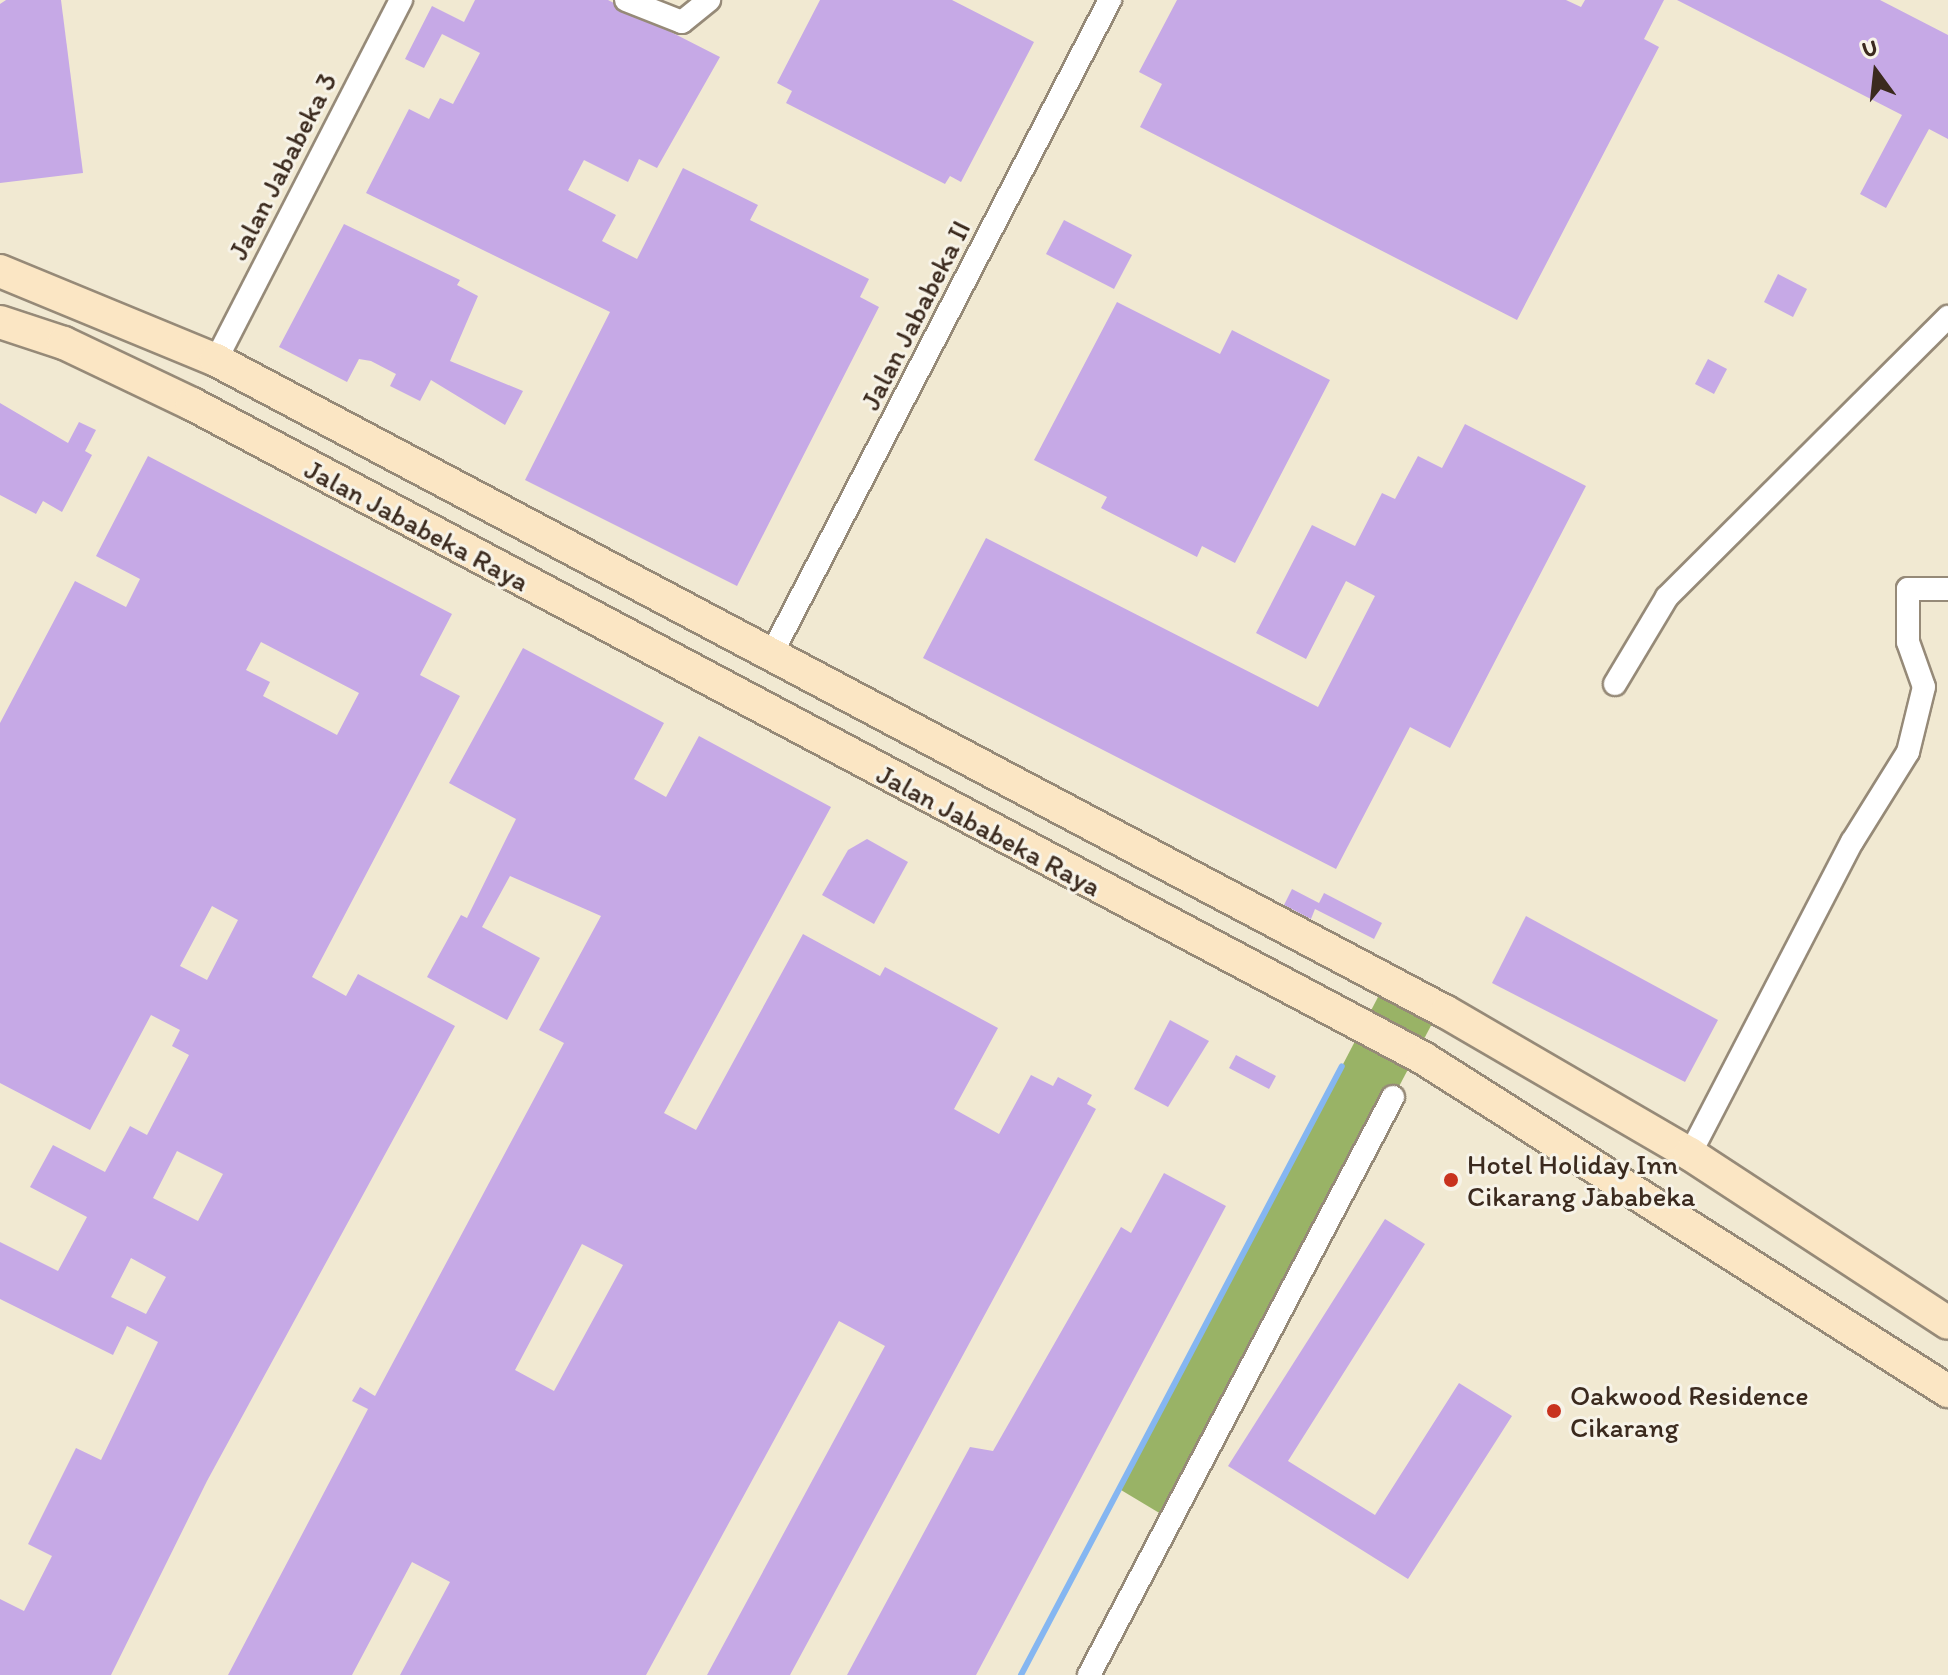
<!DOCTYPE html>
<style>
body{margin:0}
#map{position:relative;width:1948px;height:1675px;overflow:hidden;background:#f1e9d2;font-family:Itim,sans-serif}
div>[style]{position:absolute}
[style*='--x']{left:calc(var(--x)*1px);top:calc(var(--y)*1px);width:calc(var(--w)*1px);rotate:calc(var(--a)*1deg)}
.forest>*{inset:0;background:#99b366}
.stream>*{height:6px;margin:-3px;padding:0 3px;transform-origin:3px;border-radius:3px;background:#85b6f1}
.building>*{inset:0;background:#c6a9e6}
.roads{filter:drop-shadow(2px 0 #968a78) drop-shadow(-2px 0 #968a78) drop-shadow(0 2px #968a78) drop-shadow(0 -2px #968a78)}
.street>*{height:22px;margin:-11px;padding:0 11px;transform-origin:11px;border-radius:11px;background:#fff}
.secondary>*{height:32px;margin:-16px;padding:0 16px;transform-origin:16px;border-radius:16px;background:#fbe6c4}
.dots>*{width:22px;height:22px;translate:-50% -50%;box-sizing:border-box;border:4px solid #f7f3e8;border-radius:50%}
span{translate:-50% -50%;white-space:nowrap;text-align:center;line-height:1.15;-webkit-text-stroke:6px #f7f3e8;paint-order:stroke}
.street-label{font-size:28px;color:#3b2a1e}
.poi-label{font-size:28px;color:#3b2a1e}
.left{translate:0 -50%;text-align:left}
.north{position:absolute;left:1836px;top:32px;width:80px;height:80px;-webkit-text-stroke:6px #f7f3e8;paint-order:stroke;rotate:345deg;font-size:22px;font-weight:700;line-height:32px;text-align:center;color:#3b2a1e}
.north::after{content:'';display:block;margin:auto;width:28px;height:36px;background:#3b2a1e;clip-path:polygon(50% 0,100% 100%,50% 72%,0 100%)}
</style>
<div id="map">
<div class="forest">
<div style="clip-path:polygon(1389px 976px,1445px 999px,1171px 1520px,1121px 1490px)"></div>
</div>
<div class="stream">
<div style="--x:1021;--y:1675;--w:688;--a:-62.21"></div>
</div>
<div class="building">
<div style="clip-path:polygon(6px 0,61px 0,83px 173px,0 183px,0 4px)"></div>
<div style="clip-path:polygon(475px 0,608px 0,720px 57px,657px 168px,639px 159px,628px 182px,584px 160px,568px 190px,616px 215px,602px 241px,637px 259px,683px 168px,758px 205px,750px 220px,869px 279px,860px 297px,879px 307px,737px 586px,525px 480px,610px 312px,366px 193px,409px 109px,429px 119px,440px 98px,453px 104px,480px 53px,442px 34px,424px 68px,405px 59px,432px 6px,464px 22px)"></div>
<div style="clip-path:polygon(820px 0,952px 0,1034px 42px,961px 182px,950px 176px,945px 184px,786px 103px,792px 91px,777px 83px)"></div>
<div style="clip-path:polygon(1177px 0,1566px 0,1581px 7px,1585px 0,1664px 0,1644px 39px,1659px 47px,1517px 320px,1140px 127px,1162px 84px,1139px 72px)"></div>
<div style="clip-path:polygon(1677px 0,1880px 0,1948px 35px,1948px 139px,1929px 129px,1886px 208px,1860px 194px,1902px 115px)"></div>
<div style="clip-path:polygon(1064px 220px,1132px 255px,1114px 289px,1046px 254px)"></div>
<div style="clip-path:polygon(344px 224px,460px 280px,457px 285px,478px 296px,450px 361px,523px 391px,505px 425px,431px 380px,420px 401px,390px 386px,396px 374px,371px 361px,359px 359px,347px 382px,279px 347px)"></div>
<div style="clip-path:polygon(1778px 274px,1807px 289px,1793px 317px,1764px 302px)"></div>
<div style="clip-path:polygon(1117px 302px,1220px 354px,1232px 330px,1330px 380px,1235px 563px,1202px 546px,1197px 557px,1101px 508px,1107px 497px,1034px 460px)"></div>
<div style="clip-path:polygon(1708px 359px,1727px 369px,1714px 394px,1695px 384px)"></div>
<div style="clip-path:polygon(0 403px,68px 443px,79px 422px,96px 430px,85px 451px,92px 455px,62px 512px,43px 501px,36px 514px,0 495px)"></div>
<div style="clip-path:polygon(1465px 424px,1586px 486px,1450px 748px,1410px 727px,1336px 869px,923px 658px,986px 538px,1318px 707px,1375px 596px,1346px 581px,1306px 659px,1256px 633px,1312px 525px,1355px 546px,1382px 493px,1395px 499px,1418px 456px,1442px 468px)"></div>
<div style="clip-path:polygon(evenodd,148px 456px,452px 614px,420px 675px,460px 696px,312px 977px,346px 996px,358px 974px,455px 1026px,207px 1481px,111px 1675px,0 1675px,0 1599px,24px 1611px,52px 1556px,28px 1544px,76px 1448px,101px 1460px,158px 1342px,127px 1326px,113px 1355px,0 1299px,0 1242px,58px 1271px,87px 1217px,30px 1187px,53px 1145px,105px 1172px,130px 1126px,147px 1135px,189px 1055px,172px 1046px,180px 1030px,151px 1015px,90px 1130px,0 1083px,0 723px,75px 581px,126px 607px,140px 579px,96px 556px,148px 456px,261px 642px,359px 693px,337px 735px,263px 696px,270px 682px,246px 670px,261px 642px,148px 456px,212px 906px,238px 920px,207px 980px,180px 966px,212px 906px,148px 456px,177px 1151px,223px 1174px,198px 1221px,153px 1198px,177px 1151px,148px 456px,131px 1258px,166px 1277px,146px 1314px,111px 1297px,131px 1258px)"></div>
<div style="clip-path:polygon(evenodd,523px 648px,664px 723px,634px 779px,666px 797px,699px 736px,831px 807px,664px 1113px,696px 1130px,803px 934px,880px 976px,885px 967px,998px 1028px,954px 1109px,999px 1134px,1031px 1075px,1053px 1086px,1058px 1077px,1092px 1095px,1087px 1104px,1096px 1109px,790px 1675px,707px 1675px,885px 1346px,839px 1321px,646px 1675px,400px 1675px,450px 1582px,412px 1562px,352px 1675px,228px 1675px,368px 1409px,352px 1401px,360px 1387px,375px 1396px,564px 1043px,539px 1030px,601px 916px,510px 876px,482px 927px,540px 958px,507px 1020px,427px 977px,461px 915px,467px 918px,516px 819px,449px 783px,523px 648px,582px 1244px,623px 1265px,554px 1391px,515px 1370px,582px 1244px)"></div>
<div style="clip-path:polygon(867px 839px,908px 862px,874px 924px,822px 895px,848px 850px)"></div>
<div style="clip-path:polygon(1292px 889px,1319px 903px,1324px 893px,1382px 923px,1374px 939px,1315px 909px,1311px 919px,1284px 905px)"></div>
<div style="clip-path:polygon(1526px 916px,1718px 1020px,1685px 1082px,1492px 983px)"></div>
<div style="clip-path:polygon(1170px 1020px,1209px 1041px,1168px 1107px,1134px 1089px)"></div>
<div style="clip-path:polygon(1236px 1055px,1276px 1076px,1269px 1089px,1229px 1068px)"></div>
<div style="clip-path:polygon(1164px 1173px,1226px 1206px,976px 1675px,847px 1675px,970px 1447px,993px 1451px,1121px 1227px,1131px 1233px)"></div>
<div style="clip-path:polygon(1385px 1219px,1425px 1244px,1288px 1461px,1375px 1515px,1459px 1383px,1512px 1416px,1408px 1579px,1228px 1466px)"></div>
</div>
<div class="roads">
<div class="street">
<div style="--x:626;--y:0;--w:60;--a:21.4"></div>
<div style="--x:682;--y:22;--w:35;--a:-39"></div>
<div style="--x:216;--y:360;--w:405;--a:-62.8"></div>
<div style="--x:771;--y:655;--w:738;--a:-62.64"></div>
<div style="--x:1615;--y:684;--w:101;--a:-59.1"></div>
<div style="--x:1667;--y:597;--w:397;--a:-44.9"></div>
<div style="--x:1690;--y:1154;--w:352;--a:-62.6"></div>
<div style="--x:1852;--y:842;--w:106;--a:-58.1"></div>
<div style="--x:1908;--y:752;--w:67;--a:-76.2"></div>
<div style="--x:1924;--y:687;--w:48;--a:-109.6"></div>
<div style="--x:1908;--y:642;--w:53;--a:-90"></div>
<div style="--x:1908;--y:589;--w:40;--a:0"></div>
<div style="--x:1089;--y:1675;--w:653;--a:-62.26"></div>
</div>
<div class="secondary">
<div style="--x:0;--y:271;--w:234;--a:22.4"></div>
<div style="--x:216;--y:360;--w:1392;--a:27.93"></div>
<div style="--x:1446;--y:1012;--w:282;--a:30.2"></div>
<div style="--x:1690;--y:1154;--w:308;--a:33.2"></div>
<div style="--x:0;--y:322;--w:67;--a:18.2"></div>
<div style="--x:64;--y:343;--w:142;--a:25.5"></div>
<div style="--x:192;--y:404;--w:1394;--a:27.98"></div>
<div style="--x:1423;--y:1058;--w:622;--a:32.39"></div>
</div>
</div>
<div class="dots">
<div style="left:1451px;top:1180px;background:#c8321e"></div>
<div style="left:1554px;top:1411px;background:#c8321e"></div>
</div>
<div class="street-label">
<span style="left:282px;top:166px;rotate:-63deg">Jalan Jababeka 3</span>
<span style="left:915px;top:315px;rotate:-63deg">Jalan Jababeka II</span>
<span style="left:417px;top:525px;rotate:28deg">Jalan Jababeka Raya</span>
<span style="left:989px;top:830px;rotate:28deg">Jalan Jababeka Raya</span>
</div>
<div class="poi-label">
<span class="left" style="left:1467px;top:1180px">Hotel Holiday Inn<br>Cikarang Jababeka</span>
<span class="left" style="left:1570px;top:1411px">Oakwood Residence<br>Cikarang</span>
</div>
<div class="north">U</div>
</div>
